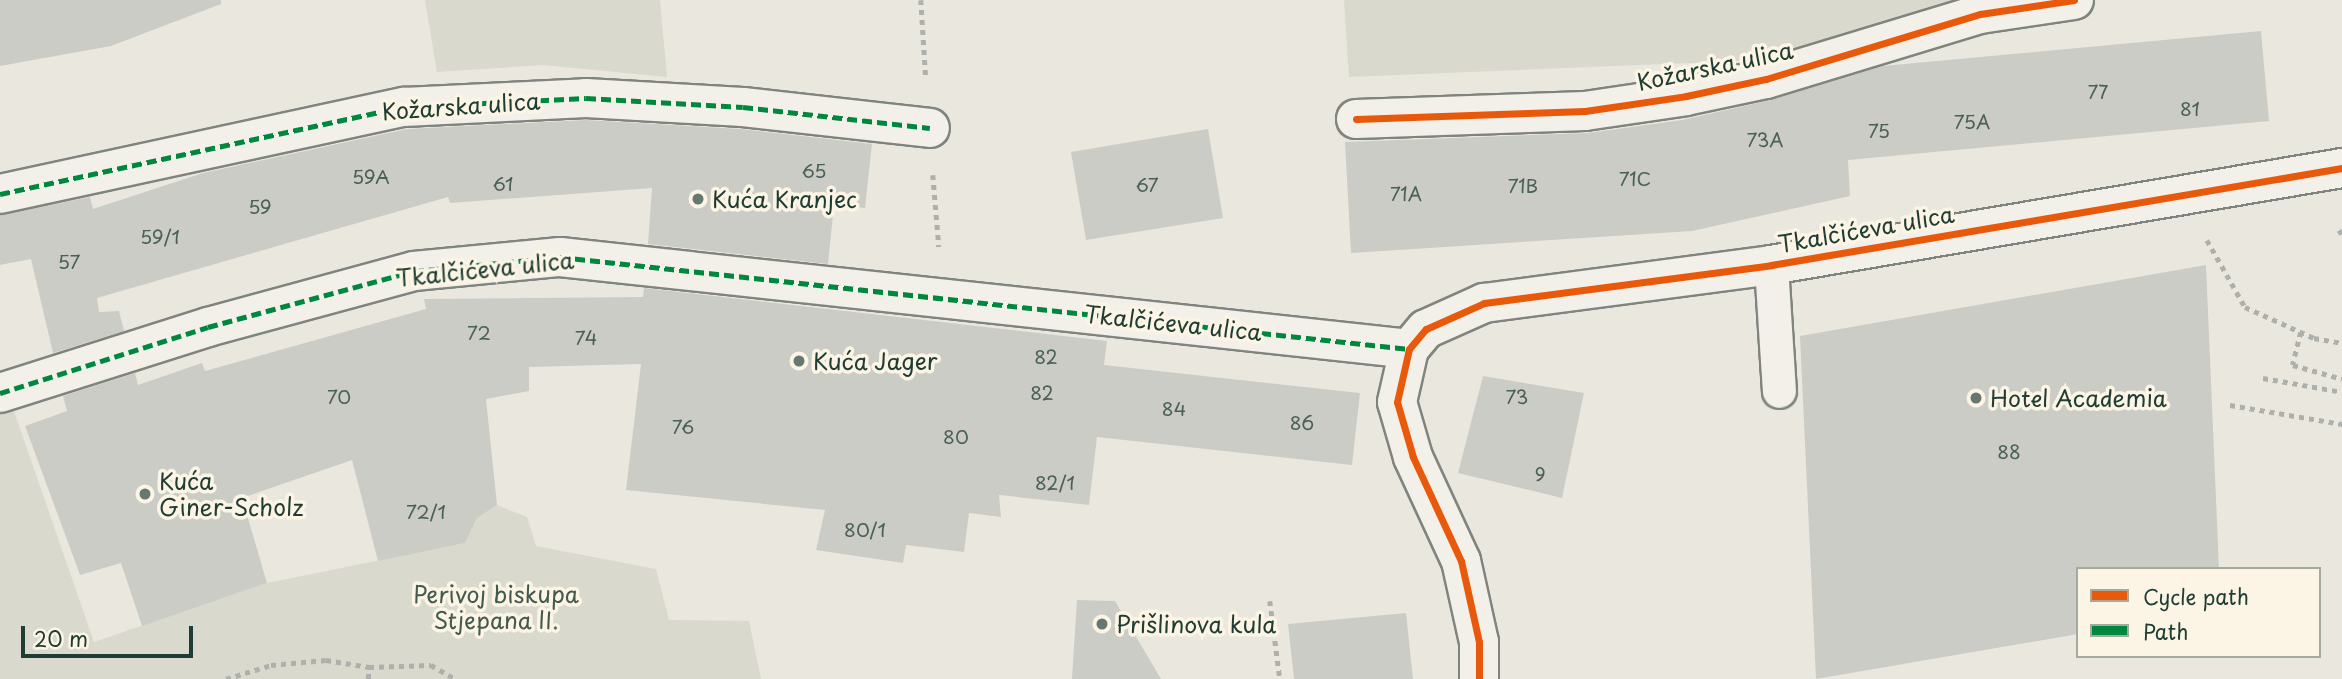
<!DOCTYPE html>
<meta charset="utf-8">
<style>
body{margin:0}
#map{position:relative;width:2342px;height:679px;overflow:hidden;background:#eae7df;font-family:"Playpen Sans",sans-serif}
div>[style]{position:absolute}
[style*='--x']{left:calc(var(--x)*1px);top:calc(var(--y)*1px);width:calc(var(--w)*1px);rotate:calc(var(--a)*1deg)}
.green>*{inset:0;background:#dad9cd}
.building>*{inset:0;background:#ccccc6}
.path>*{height:4.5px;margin-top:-2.25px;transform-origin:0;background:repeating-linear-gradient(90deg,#aeb1ab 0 5px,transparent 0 10px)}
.roads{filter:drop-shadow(2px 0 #80847f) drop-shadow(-2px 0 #80847f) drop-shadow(0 2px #80847f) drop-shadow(0 -2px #80847f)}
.service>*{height:33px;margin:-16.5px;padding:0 16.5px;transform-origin:16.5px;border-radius:16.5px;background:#f3f0ea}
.pedestrian>*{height:38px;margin:-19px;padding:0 19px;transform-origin:19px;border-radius:19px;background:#f3f0ea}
.minor>*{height:38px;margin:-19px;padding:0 19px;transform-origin:19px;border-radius:19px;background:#f3f0ea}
.tertiary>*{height:38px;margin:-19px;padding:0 19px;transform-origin:19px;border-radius:19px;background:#f3f0ea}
.quiet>*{height:5px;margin-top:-2.5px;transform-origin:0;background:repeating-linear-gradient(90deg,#00873e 0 10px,transparent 0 15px)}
.cycleway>*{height:7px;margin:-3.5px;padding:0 3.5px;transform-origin:3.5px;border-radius:3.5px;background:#e8590c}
.dots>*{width:19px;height:19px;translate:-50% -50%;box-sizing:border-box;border:4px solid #fcf5e5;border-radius:50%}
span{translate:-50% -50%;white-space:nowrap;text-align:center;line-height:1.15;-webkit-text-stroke:7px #fcf5e5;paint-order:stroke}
.number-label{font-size:19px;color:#4a6158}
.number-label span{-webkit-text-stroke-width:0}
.street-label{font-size:23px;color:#1f3d34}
.poi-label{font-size:23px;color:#1f3d34}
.left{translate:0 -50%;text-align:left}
.park-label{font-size:23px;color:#425a50}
.legend{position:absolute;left:2076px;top:567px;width:245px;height:91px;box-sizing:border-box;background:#fcf5e5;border:2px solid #a4ab9e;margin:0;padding:9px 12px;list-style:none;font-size:21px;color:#1f3d34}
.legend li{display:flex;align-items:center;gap:14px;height:35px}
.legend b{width:35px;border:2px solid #a4ab9e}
.scale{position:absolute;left:21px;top:626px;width:172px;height:32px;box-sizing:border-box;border:4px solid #1f3d34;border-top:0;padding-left:9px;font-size:21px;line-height:24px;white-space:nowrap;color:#1f3d34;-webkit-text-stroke:5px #fcf5e5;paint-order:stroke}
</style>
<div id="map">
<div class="green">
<div style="clip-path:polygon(425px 0,660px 0,667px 77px,543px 65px,437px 72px)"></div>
<div style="clip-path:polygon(1344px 0,1959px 0,1761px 60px,1349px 77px)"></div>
<div style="clip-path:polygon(7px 391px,94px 642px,267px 583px,465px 543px,477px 518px,497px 505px,527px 517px,536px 546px,656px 569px,669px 620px,749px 621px,761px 679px,0 679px,0 393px)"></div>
</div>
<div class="building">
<div style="clip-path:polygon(0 0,221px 0,221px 4px,111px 46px,0 66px)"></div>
<div style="clip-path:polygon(2261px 31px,2269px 121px,1848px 160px,1850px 196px,1692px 231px,1351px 253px,1345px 142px,1588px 133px,1682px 120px,1771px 100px,1883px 66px)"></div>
<div style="clip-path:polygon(586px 120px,741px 129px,872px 144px,865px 208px,834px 205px,828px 264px,648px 244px,652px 188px,450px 203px,448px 197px,97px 298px,99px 312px,119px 311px,124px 331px,53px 353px,31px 259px,0 265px,0 215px,90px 197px,93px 209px,203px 173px,407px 129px)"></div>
<div style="clip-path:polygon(1208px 129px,1223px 218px,1086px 240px,1071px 152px)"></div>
<div style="clip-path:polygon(2206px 265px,2219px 569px,2078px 569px,2078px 634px,1816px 679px,1800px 336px)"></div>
<div style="clip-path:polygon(644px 288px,1107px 341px,1104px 365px,1360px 393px,1352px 465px,1097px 437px,1089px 505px,999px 495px,1001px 517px,969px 513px,964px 552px,906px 545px,903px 563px,816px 550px,825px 510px,626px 490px,641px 364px,529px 367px,529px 391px,486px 399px,497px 505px,477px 518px,465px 543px,378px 561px,352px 460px,242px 498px,267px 583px,142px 626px,121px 563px,80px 575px,25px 426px,67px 411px,63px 396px,135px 373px,138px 385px,202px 363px,205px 371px,426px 309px,424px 299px,643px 297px)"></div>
<div style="clip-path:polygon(1483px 376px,1584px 393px,1562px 498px,1458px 473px)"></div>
<div style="clip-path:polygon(1077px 600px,1115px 601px,1161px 679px,1072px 679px)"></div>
<div style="clip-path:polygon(1406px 613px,1413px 679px,1294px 679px,1288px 624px)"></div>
</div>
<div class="path">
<div style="--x:921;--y:0;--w:79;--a:86.4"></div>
<div style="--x:933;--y:175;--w:72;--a:85.2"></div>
<div style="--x:2339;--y:230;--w:5;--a:53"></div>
<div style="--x:2207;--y:240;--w:77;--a:60.4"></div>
<div style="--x:2245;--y:307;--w:76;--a:24.2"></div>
<div style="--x:2314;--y:338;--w:28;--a:10"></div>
<div style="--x:2301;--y:332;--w:34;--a:104"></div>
<div style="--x:2293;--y:365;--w:51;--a:15.9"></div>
<div style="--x:2263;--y:378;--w:80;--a:10"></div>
<div style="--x:2230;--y:405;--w:114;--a:9.6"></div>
<div style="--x:1270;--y:601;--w:79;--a:82.7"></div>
<div style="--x:226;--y:679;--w:47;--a:-17.3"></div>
<div style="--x:271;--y:665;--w:55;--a:-5.2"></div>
<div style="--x:326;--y:660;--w:44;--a:9.2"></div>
<div style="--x:369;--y:667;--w:62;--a:-1.8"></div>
<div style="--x:431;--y:665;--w:28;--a:30"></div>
<div style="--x:368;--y:679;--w:12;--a:-85"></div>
</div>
<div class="roads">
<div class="service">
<div style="--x:1771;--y:265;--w:126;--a:86.4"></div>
</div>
<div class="pedestrian">
<div style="--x:0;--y:194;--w:413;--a:-12.2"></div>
<div style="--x:404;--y:107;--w:182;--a:-2.8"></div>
<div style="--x:586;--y:98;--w:157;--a:3.3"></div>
<div style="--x:743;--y:107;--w:188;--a:6.4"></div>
<div style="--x:0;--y:393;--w:218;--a:-17.6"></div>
<div style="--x:208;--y:327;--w:213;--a:-15.2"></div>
<div style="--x:414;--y:271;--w:147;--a:-5.5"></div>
<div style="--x:560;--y:257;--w:854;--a:6.18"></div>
</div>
<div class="minor">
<div style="--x:1356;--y:119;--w:229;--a:-2"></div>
<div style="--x:1585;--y:111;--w:102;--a:-8.4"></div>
<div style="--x:1686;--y:96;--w:82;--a:-12"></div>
<div style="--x:1766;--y:79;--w:224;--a:-16.9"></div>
<div style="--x:1980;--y:14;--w:95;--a:-8.5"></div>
</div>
<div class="tertiary">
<div style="--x:1479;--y:679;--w:37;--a:-90"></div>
<div style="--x:1479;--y:642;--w:83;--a:-102.5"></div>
<div style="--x:1461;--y:561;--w:115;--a:-114.8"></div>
<div style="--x:1413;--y:457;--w:57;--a:-106.2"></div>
<div style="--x:1397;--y:402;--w:54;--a:-77.2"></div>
<div style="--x:1409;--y:349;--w:26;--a:-50"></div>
<div style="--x:1426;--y:329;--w:64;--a:-24.1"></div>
<div style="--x:1484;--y:303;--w:290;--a:-7.5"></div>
<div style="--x:1771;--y:265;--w:579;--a:-9.64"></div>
</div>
</div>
<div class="quiet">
<div style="--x:0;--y:194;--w:413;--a:-12.2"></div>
<div style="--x:404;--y:107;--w:182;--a:-2.8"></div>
<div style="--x:586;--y:98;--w:157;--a:3.3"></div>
<div style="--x:743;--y:107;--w:188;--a:6.4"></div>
<div style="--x:0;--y:393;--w:218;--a:-17.6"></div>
<div style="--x:208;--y:327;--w:213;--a:-15.2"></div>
<div style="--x:414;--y:271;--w:147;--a:-5.5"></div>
<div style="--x:560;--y:257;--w:854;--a:6.18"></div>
</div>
<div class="cycleway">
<div style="--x:1356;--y:119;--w:229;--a:-2"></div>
<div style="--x:1585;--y:111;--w:102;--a:-8.4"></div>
<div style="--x:1686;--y:96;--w:82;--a:-12"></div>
<div style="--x:1766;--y:79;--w:224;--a:-16.9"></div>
<div style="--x:1980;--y:14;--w:95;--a:-8.5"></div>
<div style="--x:1479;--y:679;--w:37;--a:-90"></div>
<div style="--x:1479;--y:642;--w:83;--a:-102.5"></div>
<div style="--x:1461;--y:561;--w:115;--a:-114.8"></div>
<div style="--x:1413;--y:457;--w:57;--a:-106.2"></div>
<div style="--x:1397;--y:402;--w:54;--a:-77.2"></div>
<div style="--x:1409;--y:349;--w:26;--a:-50"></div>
<div style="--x:1426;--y:329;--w:64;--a:-24.1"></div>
<div style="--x:1484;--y:303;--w:290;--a:-7.5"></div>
<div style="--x:1771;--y:265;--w:579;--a:-9.64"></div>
</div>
<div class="dots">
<div style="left:698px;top:199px;background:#667870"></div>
<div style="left:799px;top:361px;background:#667870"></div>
<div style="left:1976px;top:398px;background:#667870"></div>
<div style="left:145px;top:494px;background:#667870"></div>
<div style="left:1102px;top:624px;background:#667870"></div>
</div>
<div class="number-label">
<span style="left:2098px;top:92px">77</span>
<span style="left:2190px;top:109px">81</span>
<span style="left:1972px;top:122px">75A</span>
<span style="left:1879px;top:131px">75</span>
<span style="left:1765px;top:140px">73A</span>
<span style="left:814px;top:171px">65</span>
<span style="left:371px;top:177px">59A</span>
<span style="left:1635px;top:179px">71C</span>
<span style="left:503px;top:184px">61</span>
<span style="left:1147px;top:185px">67</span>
<span style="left:1523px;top:186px">71B</span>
<span style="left:1406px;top:194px">71A</span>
<span style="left:260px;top:207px">59</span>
<span style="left:160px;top:237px">59/1</span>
<span style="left:69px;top:262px">57</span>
<span style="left:479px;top:333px">72</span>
<span style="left:586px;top:338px">74</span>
<span style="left:1046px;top:357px">82</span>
<span style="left:1042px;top:393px">82</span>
<span style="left:339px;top:397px">70</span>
<span style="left:1517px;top:397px">73</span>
<span style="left:1174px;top:409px">84</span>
<span style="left:1302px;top:423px">86</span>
<span style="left:683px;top:427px">76</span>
<span style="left:956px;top:437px">80</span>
<span style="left:2009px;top:452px">88</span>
<span style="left:1540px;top:474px">9</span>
<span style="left:1055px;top:483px">82/1</span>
<span style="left:426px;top:512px">72/1</span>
<span style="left:865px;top:530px">80/1</span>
</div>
<div class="street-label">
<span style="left:1715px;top:66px;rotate:-12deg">Kožarska ulica</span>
<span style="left:461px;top:106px;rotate:-4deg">Kožarska ulica</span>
<span style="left:1866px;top:229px;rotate:-10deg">Tkalčićeva ulica</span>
<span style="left:485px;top:269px;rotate:-6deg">Tkalčićeva ulica</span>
<span style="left:1173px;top:323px;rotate:6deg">Tkalčićeva ulica</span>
</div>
<div class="poi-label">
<span class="left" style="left:712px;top:199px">Kuća Kranjec</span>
<span class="left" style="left:813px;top:361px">Kuća Jager</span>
<span class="left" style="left:1990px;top:398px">Hotel Academia</span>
<span class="left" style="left:159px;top:494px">Kuća<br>Giner-Scholz</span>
<span class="left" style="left:1116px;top:624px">Prišlinova kula</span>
</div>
<div class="park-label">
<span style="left:496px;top:607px">Perivoj biskupa<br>Stjepana II.</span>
</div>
<ul class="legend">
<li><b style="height:9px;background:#e8590c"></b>Cycle path</li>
<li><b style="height:9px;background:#00873e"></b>Path</li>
</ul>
<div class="scale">20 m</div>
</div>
